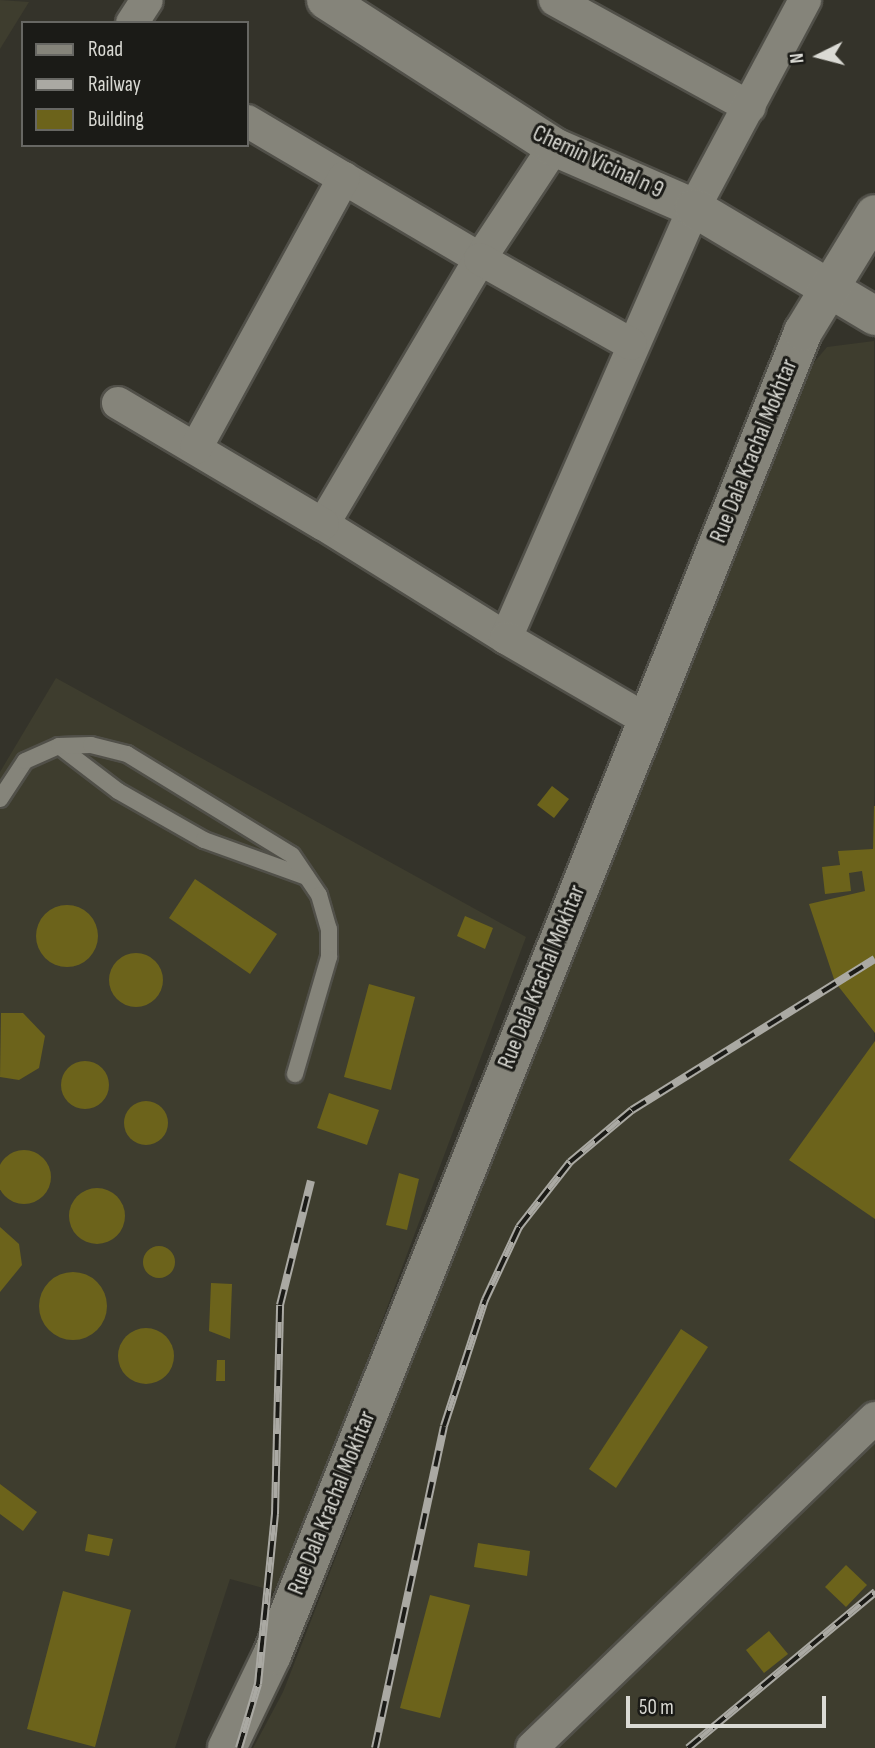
<!DOCTYPE html>
<style>
body{margin:0}
#map{position:relative;width:875px;height:1748px;overflow:hidden;background:#34332a;font-family:"Sofia Sans Condensed",sans-serif}
div>[style]{position:absolute}
[style*='--x']{left:calc(var(--x)*1px);top:calc(var(--y)*1px);width:calc(var(--w)*1px);rotate:calc(var(--a)*1deg)}
.built>*{inset:0;background:#3e3d2e}
.building>*{inset:0;background:#6c631b}
.round{border-radius:50%}
.roads{filter:drop-shadow(2px 0 #515049) drop-shadow(-2px 0 #515049) drop-shadow(0 2px #515049) drop-shadow(0 -2px #515049)}
.service>*{height:16px;margin:-8px;padding:0 8px;transform-origin:8px;border-radius:8px;background:#85847a}
.minor>*{height:32px;margin:-16px;padding:0 16px;transform-origin:16px;border-radius:16px;background:#85847a}
.tertiary>*{height:38px;margin:-19px;padding:0 19px;transform-origin:19px;border-radius:19px;background:#85847a}
.rail>*{height:8px;margin-top:-4px;transform-origin:0;background:repeating-linear-gradient(90deg,#1b1b17 0 16px,#aaa9a3 0 32px);box-sizing:border-box;border-block:2px solid #aaa9a3}
span{translate:-50% -50%;white-space:nowrap;text-align:center;line-height:1.15;-webkit-text-stroke:6px #1b1b17;paint-order:stroke}
.street-label{font-size:23px;color:#dadad4}
.legend{position:absolute;left:21px;top:21px;width:228px;height:126px;box-sizing:border-box;background:#1b1b17;border:2px solid #676763;margin:0;padding:9px 12px;list-style:none;font-size:21px;color:#dadad4}
.legend li{display:flex;align-items:center;gap:14px;height:35px}
.legend b{width:35px;border:2px solid #676763}
.north{position:absolute;left:784px;top:21px;width:70px;height:70px;-webkit-text-stroke:5px #1b1b17;paint-order:stroke;rotate:264deg;font-size:19px;font-weight:700;line-height:28px;text-align:center;color:#dadad4}
.north::after{content:'';display:block;margin:auto;width:24px;height:32px;background:#dadad4;clip-path:polygon(50% 0,100% 100%,50% 72%,0 100%)}
.scale{position:absolute;left:626px;top:1696px;width:200px;height:32px;box-sizing:border-box;border:4px solid #dadad4;border-top:0;padding-left:9px;font-size:21px;line-height:24px;white-space:nowrap;color:#dadad4;-webkit-text-stroke:5px #1b1b17;paint-order:stroke}
</style>
<div id="map">
<div class="built">
<div style="clip-path:polygon(0 0,29px 2px,0 49px)"></div>
<div style="clip-path:polygon(874px 341px,875px 1748px,253px 1748px,283px 1692px,795px 385px,827px 347px)"></div>
<div style="clip-path:polygon(56px 678px,526px 937px,301px 1537px,274px 1591px,230px 1579px,175px 1748px,0 1748px,0 772px)"></div>
</div>
<div class="building">
<div style="clip-path:polygon(552px 786px,569px 799px,554px 818px,537px 805px)"></div>
<div style="clip-path:polygon(874px 806px,875px 806px,875px 1033px,835px 982px,809px 904px,865px 891px,862px 871px,849px 873px,851px 891px,825px 894px,822px 867px,840px 865px,838px 851px,873px 849px)"></div>
<div style="clip-path:polygon(195px 879px,277px 934px,250px 974px,169px 918px)"></div>
<div class="round" style="left:36px;top:905px;width:62px;height:62px"></div>
<div style="clip-path:polygon(465px 916px,493px 928px,485px 949px,457px 936px)"></div>
<div class="round" style="left:109px;top:953px;width:54px;height:54px"></div>
<div style="clip-path:polygon(369px 984px,415px 997px,391px 1090px,344px 1077px)"></div>
<div style="clip-path:polygon(1px 1013px,23px 1013px,45px 1036px,39px 1068px,19px 1080px,0 1077px)"></div>
<div style="clip-path:polygon(875px 1041px,875px 1219px,789px 1160px)"></div>
<div class="round" style="left:61px;top:1061px;width:48px;height:48px"></div>
<div style="clip-path:polygon(329px 1093px,379px 1110px,367px 1145px,317px 1128px)"></div>
<div class="round" style="left:124px;top:1101px;width:44px;height:44px"></div>
<div class="round" style="left:-3px;top:1150px;width:54px;height:54px"></div>
<div style="clip-path:polygon(399px 1173px,419px 1179px,407px 1230px,386px 1225px)"></div>
<div class="round" style="left:69px;top:1188px;width:56px;height:56px"></div>
<div style="clip-path:polygon(0 1227px,19px 1244px,22px 1265px,0 1292px)"></div>
<div class="round" style="left:143px;top:1246px;width:32px;height:32px"></div>
<div class="round" style="left:39px;top:1272px;width:68px;height:68px"></div>
<div style="clip-path:polygon(211px 1283px,232px 1284px,230px 1339px,209px 1331px)"></div>
<div class="round" style="left:118px;top:1328px;width:56px;height:56px"></div>
<div style="clip-path:polygon(681px 1329px,708px 1347px,616px 1488px,589px 1469px)"></div>
<div style="clip-path:polygon(217px 1360px,225px 1360px,225px 1381px,216px 1381px)"></div>
<div style="clip-path:polygon(0 1484px,37px 1512px,23px 1531px,0 1514px)"></div>
<div style="clip-path:polygon(88px 1534px,113px 1539px,109px 1556px,85px 1551px)"></div>
<div style="clip-path:polygon(478px 1543px,530px 1551px,527px 1576px,474px 1567px)"></div>
<div style="clip-path:polygon(846px 1565px,867px 1585px,846px 1607px,825px 1587px)"></div>
<div style="clip-path:polygon(63px 1591px,131px 1610px,95px 1747px,27px 1729px)"></div>
<div style="clip-path:polygon(430px 1595px,470px 1605px,440px 1718px,400px 1708px)"></div>
<div style="clip-path:polygon(769px 1631px,788px 1654px,764px 1673px,746px 1650px)"></div>
</div>
<div class="roads">
<div class="service">
<div style="--x:59;--y:746;--w:74;--a:37.3"></div>
<div style="--x:118;--y:791;--w:99;--a:29.7"></div>
<div style="--x:204;--y:840;--w:109;--a:19.8"></div>
<div style="--x:0;--y:799;--w:45;--a:-56.7"></div>
<div style="--x:25;--y:761;--w:37;--a:-24"></div>
<div style="--x:59;--y:746;--w:32;--a:-2"></div>
<div style="--x:91;--y:745;--w:37;--a:14"></div>
<div style="--x:127;--y:754;--w:193;--a:31.5"></div>
<div style="--x:292;--y:855;--w:48;--a:56"></div>
<div style="--x:319;--y:895;--w:35;--a:74"></div>
<div style="--x:329;--y:929;--w:28;--a:90"></div>
<div style="--x:329;--y:957;--w:122;--a:106.2"></div>
</div>
<div class="minor">
<div style="--x:555;--y:0;--w:222;--a:28.8"></div>
<div style="--x:132;--y:23;--w:27;--a:-57"></div>
<div style="--x:247;--y:121;--w:271;--a:30.6"></div>
<div style="--x:480;--y:259;--w:308;--a:120.6"></div>
<div style="--x:323;--y:524;--w:216;--a:31.9"></div>
<div style="--x:506;--y:638;--w:469;--a:-66.4"></div>
<div style="--x:694;--y:208;--w:236;--a:-61.9"></div>
<div style="--x:554;--y:147;--w:134;--a:123.5"></div>
<div style="--x:480;--y:259;--w:173;--a:29.4"></div>
<div style="--x:118;--y:403;--w:238;--a:30.6"></div>
<div style="--x:196;--y:448;--w:308;--a:-61.3"></div>
<div style="--x:506;--y:638;--w:161;--a:30.2"></div>
<div style="--x:532;--y:1748;--w:476;--a:-43.9"></div>
</div>
<div class="tertiary">
<div style="--x:326;--y:0;--w:271;--a:32.8"></div>
<div style="--x:554;--y:147;--w:153;--a:23.5"></div>
<div style="--x:694;--y:208;--w:211;--a:30.8"></div>
<div style="--x:227;--y:1748;--w:103;--a:-64.2"></div>
<div style="--x:272;--y:1655;--w:1426;--a:-68.13"></div>
<div style="--x:803;--y:332;--w:138;--a:-58.6"></div>
</div>
</div>
<div class="rail">
<div style="--x:239;--y:1748;--w:67;--a:-73.5"></div>
<div style="--x:258;--y:1684;--w:171;--a:-84.3"></div>
<div style="--x:275;--y:1514;--w:209;--a:-88.6"></div>
<div style="--x:280;--y:1305;--w:128;--a:-76"></div>
<div style="--x:375;--y:1748;--w:329;--a:-77.9"></div>
<div style="--x:444;--y:1426;--w:133;--a:-72"></div>
<div style="--x:485;--y:1300;--w:81;--a:-65"></div>
<div style="--x:519;--y:1227;--w:83;--a:-51.9"></div>
<div style="--x:570;--y:1162;--w:81;--a:-40"></div>
<div style="--x:632;--y:1110;--w:286;--a:-31.9"></div>
<div style="--x:688;--y:1748;--w:244;--a:-39.8"></div>
</div>
<div class="street-label">
<span style="left:598px;top:162px;rotate:25deg">Chemin Vicinal n 9</span>
<span style="left:754px;top:451px;rotate:-68deg">Rue Dala Krachal Mokhtar</span>
<span style="left:542px;top:977px;rotate:-68deg">Rue Dala Krachal Mokhtar</span>
<span style="left:332px;top:1503px;rotate:-68deg">Rue Dala Krachal Mokhtar</span>
</div>
<ul class="legend">
<li><b style="height:9px;background:#85847a"></b>Road</li>
<li><b style="height:9px;background:#aaa9a3"></b>Railway</li>
<li><b style="height:19px;background:#6c631b"></b>Building</li>
</ul>
<div class="north">N</div>
<div class="scale">50 m</div>
</div>
